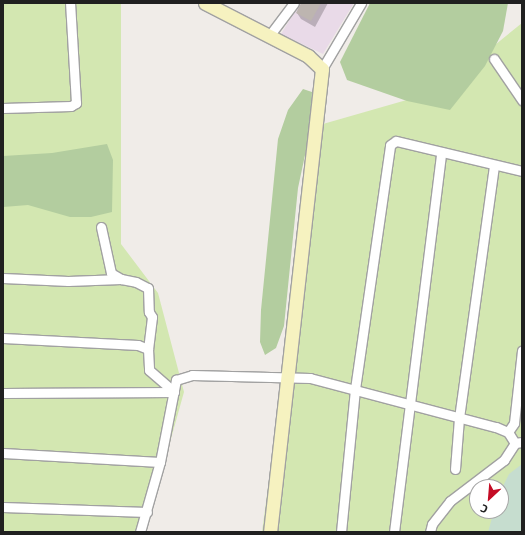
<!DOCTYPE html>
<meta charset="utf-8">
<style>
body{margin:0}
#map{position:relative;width:525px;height:535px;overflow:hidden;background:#f0ece8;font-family:"Exo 2",sans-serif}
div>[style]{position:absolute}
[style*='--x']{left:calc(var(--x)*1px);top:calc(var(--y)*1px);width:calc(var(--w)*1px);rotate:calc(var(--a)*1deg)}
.industrial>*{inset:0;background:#e9dae8}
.grass>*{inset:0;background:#d3e7b1}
.forest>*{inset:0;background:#b3cd9f}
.wetland>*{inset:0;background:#c6ddcf}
.shadow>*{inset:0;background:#0003}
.building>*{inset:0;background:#bdb5b0}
.roads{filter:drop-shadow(1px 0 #a1a1a1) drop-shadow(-1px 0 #a1a1a1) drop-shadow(0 1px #a1a1a1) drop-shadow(0 -1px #a1a1a1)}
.street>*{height:9px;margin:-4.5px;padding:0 4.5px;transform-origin:4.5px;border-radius:4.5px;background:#fff}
.secondary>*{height:13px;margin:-6.5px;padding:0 6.5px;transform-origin:6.5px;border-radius:6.5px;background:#f6f2c0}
span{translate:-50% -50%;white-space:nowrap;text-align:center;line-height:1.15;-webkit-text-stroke:3px #fff;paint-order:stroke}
.frame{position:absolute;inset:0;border:4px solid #202020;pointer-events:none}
.north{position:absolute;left:469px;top:479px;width:40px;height:40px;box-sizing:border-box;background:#fff;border:1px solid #a6a6a6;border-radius:50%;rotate:206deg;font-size:11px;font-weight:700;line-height:16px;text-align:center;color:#202020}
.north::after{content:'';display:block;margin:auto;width:14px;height:18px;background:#c40c25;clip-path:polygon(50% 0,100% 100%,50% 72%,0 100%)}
</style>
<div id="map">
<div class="industrial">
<div style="clip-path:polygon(300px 3px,354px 3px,323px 54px,281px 34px)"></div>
</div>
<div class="grass">
<div style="clip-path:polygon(3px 3px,121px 3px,121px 244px,158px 293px,184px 392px,145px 532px,3px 532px)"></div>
<div style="clip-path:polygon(evenodd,522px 23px,522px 532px,262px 532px,316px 126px,438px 91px,522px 23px,477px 487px,501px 487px,501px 511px,477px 511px,477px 487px)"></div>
</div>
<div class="forest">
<div style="clip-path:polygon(370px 3px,508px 3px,503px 31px,485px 66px,450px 110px,407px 101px,347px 80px,340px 62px)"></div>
<div style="clip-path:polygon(303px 89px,312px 92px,311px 127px,298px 188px,284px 326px,276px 348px,265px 355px,260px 342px,261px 310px,278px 139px,288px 110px)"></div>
<div style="clip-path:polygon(107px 144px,113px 160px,112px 212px,91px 217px,70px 217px,28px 205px,3px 207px,3px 156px,52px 153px)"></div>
</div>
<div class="wetland">
<div style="clip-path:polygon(522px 464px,522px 532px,488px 532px,494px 511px,501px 511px,501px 490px,509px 474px)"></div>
</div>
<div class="shadow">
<div style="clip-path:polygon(302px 3px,328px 3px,315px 27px,301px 19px,297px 13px)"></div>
</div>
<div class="building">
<div style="clip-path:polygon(301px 3px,321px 3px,311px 21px,296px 13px)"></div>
</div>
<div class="roads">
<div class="street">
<div style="--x:269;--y:36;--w:41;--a:-52.9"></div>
<div style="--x:494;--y:59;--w:50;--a:55.7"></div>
<div style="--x:322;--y:69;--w:77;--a:-59.4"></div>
<div style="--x:3;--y:108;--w:68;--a:-1.7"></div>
<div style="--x:71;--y:106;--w:6;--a:-31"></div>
<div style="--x:76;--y:103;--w:100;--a:-93.4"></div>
<div style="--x:101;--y:227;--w:47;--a:77.7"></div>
<div style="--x:111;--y:273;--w:12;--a:31"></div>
<div style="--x:3;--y:278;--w:65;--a:2.6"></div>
<div style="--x:68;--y:281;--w:53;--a:-2.2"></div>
<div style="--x:121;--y:279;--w:15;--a:11"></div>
<div style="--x:136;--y:282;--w:13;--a:27"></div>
<div style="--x:148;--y:288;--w:24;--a:88"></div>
<div style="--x:149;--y:312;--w:6;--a:59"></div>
<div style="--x:152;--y:317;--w:32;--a:97"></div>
<div style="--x:148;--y:349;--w:21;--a:87"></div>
<div style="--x:149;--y:370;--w:33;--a:41"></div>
<div style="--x:174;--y:392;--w:171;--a:179.7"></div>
<div style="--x:3;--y:338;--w:135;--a:3"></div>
<div style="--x:138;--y:345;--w:11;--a:22"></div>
<div style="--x:508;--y:432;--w:11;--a:-56"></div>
<div style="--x:514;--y:423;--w:73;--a:-83.7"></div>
<div style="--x:3;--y:453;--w:157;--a:3.3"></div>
<div style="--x:455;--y:469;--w:51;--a:-85.5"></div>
<div style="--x:459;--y:418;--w:254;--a:-82.1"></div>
<div style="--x:3;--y:507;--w:144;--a:2"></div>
<div style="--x:140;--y:532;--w:73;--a:-74.1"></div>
<div style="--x:160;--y:462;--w:84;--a:-79"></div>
<div style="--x:176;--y:380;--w:17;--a:-17"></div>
<div style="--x:192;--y:375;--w:118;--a:1.5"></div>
<div style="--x:310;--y:378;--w:192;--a:14.8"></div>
<div style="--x:496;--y:427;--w:13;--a:23"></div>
<div style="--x:508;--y:432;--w:13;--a:58"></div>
<div style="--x:341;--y:532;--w:144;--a:-84.4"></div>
<div style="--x:355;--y:389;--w:246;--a:-81.8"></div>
<div style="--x:390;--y:145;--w:7;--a:-34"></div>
<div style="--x:396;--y:141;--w:130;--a:13.4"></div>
<div style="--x:394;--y:532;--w:383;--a:-82.9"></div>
<div style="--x:430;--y:532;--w:8;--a:-76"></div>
<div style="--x:432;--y:524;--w:29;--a:-52"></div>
<div style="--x:450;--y:501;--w:68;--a:-37.2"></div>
<div style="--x:504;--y:460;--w:20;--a:-57"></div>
<div style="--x:515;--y:443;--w:7;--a:-8"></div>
</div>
<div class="secondary">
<div style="--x:205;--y:3;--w:116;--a:27.2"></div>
<div style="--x:308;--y:56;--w:19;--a:43"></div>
<div style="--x:322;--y:69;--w:466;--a:96.4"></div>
</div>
</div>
<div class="frame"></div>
<div class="north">С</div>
</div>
